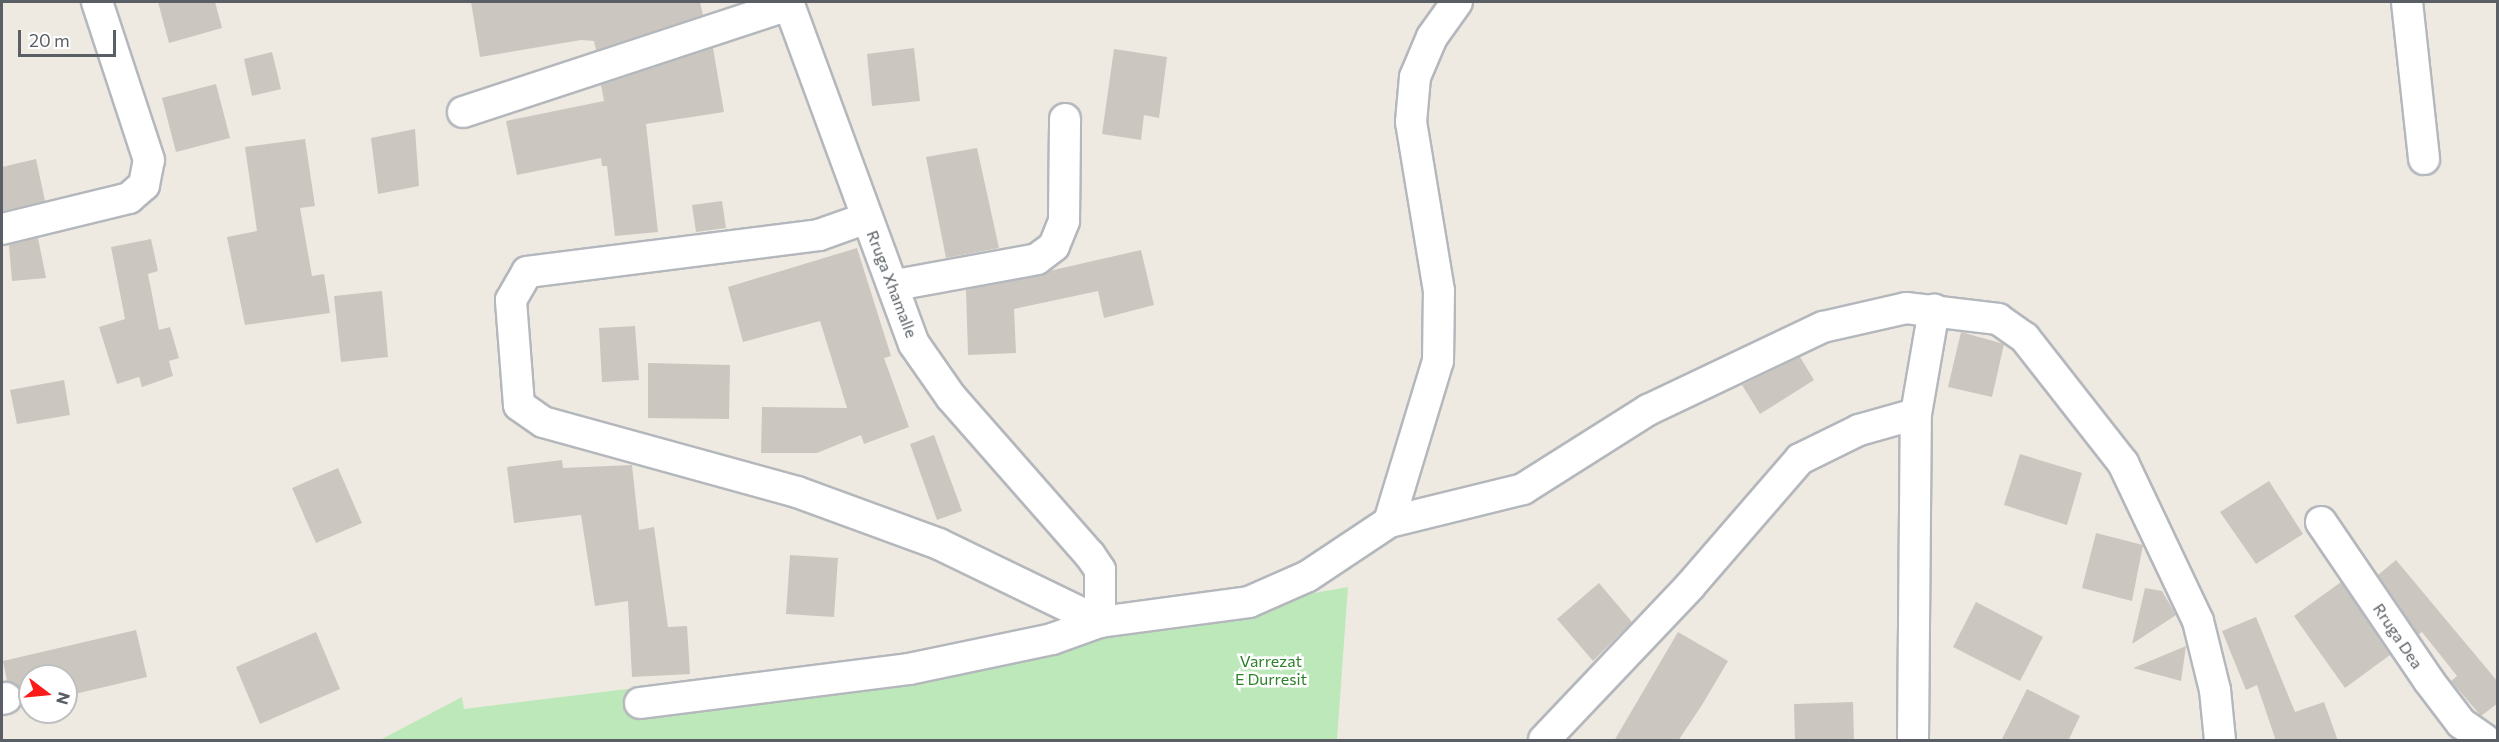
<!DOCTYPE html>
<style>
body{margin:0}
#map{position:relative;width:2499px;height:742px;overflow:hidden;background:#eeeae1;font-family:Commissioner,sans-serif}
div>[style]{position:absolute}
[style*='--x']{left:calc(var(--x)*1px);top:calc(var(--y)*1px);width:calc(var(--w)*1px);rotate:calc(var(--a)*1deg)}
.green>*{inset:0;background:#bde9ba}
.building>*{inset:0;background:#cbc7c0}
.roads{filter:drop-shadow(2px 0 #b4b8bd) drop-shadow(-2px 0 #b4b8bd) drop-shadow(0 2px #b4b8bd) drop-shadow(0 -2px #b4b8bd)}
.street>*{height:30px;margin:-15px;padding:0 15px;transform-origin:15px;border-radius:15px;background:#fff}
span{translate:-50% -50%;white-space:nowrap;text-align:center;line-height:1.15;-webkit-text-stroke:5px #fff;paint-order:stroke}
.street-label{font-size:16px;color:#595f64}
.park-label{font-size:16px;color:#2d822a}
.frame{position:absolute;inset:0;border:3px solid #595f64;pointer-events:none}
.north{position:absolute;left:18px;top:664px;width:60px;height:60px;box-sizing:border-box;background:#fff;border:2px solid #bdbfc1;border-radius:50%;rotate:106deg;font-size:16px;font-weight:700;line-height:24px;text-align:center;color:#595f64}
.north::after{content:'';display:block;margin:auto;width:21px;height:27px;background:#fb1c1a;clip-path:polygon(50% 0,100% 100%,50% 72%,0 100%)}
.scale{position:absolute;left:18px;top:30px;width:98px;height:27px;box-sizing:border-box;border:3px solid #595f64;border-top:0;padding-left:8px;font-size:18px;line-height:21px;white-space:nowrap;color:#595f64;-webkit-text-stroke:4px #fff;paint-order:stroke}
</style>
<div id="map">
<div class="green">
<div style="clip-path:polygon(1348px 587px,1337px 740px,380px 740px,462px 697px,464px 709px,1099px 631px)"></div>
</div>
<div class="building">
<div style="clip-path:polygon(158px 2px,215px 2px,222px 28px,169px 43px)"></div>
<div style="clip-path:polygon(471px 2px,700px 2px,703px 15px,596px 50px,594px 41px,581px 40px,480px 57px)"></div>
<div style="clip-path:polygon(713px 48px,724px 112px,646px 124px,658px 232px,615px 236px,607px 166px,602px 166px,601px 158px,517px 175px,506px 121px,604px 101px,601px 85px)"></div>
<div style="clip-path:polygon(914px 48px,920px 101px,872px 106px,867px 54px)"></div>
<div style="clip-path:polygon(1114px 49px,1167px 57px,1159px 118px,1144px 115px,1141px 140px,1102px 134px)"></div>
<div style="clip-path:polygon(272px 52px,281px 89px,252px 96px,244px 59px)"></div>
<div style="clip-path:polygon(216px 84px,230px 138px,176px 152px,162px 98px)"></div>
<div style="clip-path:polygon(415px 129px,419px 186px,378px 194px,371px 138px)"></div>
<div style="clip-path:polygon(305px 139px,315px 206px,300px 208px,312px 276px,324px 274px,330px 313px,245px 325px,227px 237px,257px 231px,245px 147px)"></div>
<div style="clip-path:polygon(977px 148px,999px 248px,946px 258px,926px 157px)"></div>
<div style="clip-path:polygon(36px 159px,45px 201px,2px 211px,2px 167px)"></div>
<div style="clip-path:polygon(722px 201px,726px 228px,696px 232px,692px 205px)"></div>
<div style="clip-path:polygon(38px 238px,46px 278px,12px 281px,9px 245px)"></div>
<div style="clip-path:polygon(151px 239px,158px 271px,148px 274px,159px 330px,170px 327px,179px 358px,169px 361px,173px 376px,142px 387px,139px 377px,117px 384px,99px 327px,125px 319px,111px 247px)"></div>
<div style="clip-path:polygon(857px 248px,891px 356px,884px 358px,909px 427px,864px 444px,861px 435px,817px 453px,761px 453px,762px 407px,847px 408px,820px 321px,743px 342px,728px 287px)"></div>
<div style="clip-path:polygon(1141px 250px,1154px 305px,1104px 318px,1098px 291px,1014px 309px,1016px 353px,968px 355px,966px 290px)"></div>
<div style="clip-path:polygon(382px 291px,388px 357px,341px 362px,334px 296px)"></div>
<div style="clip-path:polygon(635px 326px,639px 380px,602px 382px,599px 328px)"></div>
<div style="clip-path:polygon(1961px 332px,2004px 344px,1992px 397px,1948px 387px)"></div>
<div style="clip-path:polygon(1800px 357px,1814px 380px,1760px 414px,1742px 385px)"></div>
<div style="clip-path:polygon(648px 363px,730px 365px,729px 419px,648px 418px)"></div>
<div style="clip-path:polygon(64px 380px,70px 415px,17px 424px,10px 390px)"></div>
<div style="clip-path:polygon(934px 435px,962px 511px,937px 520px,910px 444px)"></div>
<div style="clip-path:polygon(2020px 454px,2082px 473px,2067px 525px,2004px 505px)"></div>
<div style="clip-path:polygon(562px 460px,563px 468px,632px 465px,639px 530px,654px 527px,668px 627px,687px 626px,690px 674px,632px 677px,628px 601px,595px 606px,581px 515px,514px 523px,507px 467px)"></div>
<div style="clip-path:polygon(338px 468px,362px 523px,316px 543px,292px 488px)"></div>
<div style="clip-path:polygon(2269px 481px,2303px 534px,2256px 564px,2220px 512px)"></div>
<div style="clip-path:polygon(2096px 533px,2143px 545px,2132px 601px,2082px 588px)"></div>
<div style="clip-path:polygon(790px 555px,838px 558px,834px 617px,786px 614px)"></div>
<div style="clip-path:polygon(2396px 560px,2498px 682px,2498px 703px,2481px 716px,2451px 681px,2457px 676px,2422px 632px,2418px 635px,2378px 575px)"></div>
<div style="clip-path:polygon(2341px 582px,2390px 655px,2345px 688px,2294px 616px)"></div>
<div style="clip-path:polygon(1599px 583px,1632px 622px,1593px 661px,1557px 619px)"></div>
<div style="clip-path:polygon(2145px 588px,2162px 591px,2176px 615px,2132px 644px)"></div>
<div style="clip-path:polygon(1976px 602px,2043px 637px,2020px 681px,1953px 647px)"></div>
<div style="clip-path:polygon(2256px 617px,2295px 712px,2324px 702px,2338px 741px,2276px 741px,2257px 685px,2246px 690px,2222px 631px)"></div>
<div style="clip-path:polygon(136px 630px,147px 677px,66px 696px,66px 676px,30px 676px,30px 705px,20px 707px,23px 693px,7px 681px,3px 661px)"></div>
<div style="clip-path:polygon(316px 632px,340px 689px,260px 724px,236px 667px)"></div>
<div style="clip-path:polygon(1678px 632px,1728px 661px,1702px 705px,1678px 741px,1614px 741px)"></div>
<div style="clip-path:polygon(2186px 646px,2181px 681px,2133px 668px)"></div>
<div style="clip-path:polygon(2027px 689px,2080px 716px,2068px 741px,2001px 741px)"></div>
<div style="clip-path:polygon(1853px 702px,1854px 741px,1795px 741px,1794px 704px)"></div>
</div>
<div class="roads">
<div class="street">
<div style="--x:788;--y:2;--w:364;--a:69.8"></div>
<div style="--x:914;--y:344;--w:65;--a:55.1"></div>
<div style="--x:951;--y:397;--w:210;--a:48.7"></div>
<div style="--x:1090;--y:555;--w:18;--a:56"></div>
<div style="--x:1100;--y:570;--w:52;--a:90"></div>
<div style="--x:1100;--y:622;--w:179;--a:-154.2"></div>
<div style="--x:939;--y:544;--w:151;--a:-159.9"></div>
<div style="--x:797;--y:492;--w:263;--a:-164.6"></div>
<div style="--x:543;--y:422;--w:29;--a:-145"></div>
<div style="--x:519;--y:405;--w:105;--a:-94.4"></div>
<div style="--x:511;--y:300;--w:32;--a:-60"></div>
<div style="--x:527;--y:272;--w:294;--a:-7.2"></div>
<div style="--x:819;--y:235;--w:51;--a:-19.5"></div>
<div style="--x:2407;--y:2;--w:158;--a:83.8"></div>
<div style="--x:463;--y:112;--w:343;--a:-18.2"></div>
<div style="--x:2;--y:229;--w:131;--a:-13.7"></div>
<div style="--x:129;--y:198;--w:20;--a:-41"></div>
<div style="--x:144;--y:185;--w:25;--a:-79"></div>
<div style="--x:149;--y:160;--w:166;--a:-108.2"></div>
<div style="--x:896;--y:285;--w:143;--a:-10.4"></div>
<div style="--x:1037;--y:259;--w:21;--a:-37"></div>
<div style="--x:1054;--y:246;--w:27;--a:-68"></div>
<div style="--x:1064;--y:221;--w:102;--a:-89.4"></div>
<div style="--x:1389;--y:522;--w:168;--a:-73.1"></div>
<div style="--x:1438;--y:361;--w:70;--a:-89.2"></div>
<div style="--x:1439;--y:291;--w:171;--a:-99.4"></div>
<div style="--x:1411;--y:122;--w:45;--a:-84.9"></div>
<div style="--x:1415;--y:77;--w:43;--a:-67"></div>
<div style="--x:1432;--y:37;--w:43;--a:-54.5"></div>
<div style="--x:2321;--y:522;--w:192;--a:55.8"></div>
<div style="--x:2429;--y:681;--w:53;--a:52.7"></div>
<div style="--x:2461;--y:723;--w:29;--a:35"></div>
<div style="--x:2;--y:699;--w:4;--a:-14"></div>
<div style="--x:640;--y:703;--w:271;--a:-7.2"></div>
<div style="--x:909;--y:669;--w:146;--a:-11.8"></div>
<div style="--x:1052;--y:639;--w:51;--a:-19.5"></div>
<div style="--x:1100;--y:622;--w:150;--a:-7.6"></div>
<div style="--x:1249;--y:602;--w:64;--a:-23.8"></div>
<div style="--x:1308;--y:576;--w:97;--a:-33.7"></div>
<div style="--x:1389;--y:522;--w:138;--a:-13.8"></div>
<div style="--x:1523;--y:489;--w:148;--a:-32.3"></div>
<div style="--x:1648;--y:410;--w:194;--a:-25.4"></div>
<div style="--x:1823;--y:327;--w:85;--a:-12.9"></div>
<div style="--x:1906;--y:308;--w:93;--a:6.8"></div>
<div style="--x:1998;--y:319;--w:33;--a:35"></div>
<div style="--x:2025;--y:338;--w:159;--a:51.9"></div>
<div style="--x:2123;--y:463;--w:175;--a:64.6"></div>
<div style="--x:2198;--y:621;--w:71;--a:76.2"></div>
<div style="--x:2215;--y:690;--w:50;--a:84.3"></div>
<div style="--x:1544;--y:740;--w:212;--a:-46.5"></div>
<div style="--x:1690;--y:586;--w:168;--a:-49.1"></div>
<div style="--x:1800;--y:459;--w:66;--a:-26.2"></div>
<div style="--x:1859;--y:430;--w:59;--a:-15.7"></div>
<div style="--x:1913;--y:740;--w:326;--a:-89.5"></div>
<div style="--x:1916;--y:414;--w:106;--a:-80.2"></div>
</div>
</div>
<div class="street-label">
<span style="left:892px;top:284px;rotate:69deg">Rruga Xhamalle</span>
<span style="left:2398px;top:636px;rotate:56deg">Rruga Dea</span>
</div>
<div class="park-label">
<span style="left:1271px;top:670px">Varrezat<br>E Durresit</span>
</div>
<div class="frame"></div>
<div class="north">N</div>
<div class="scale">20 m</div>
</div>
